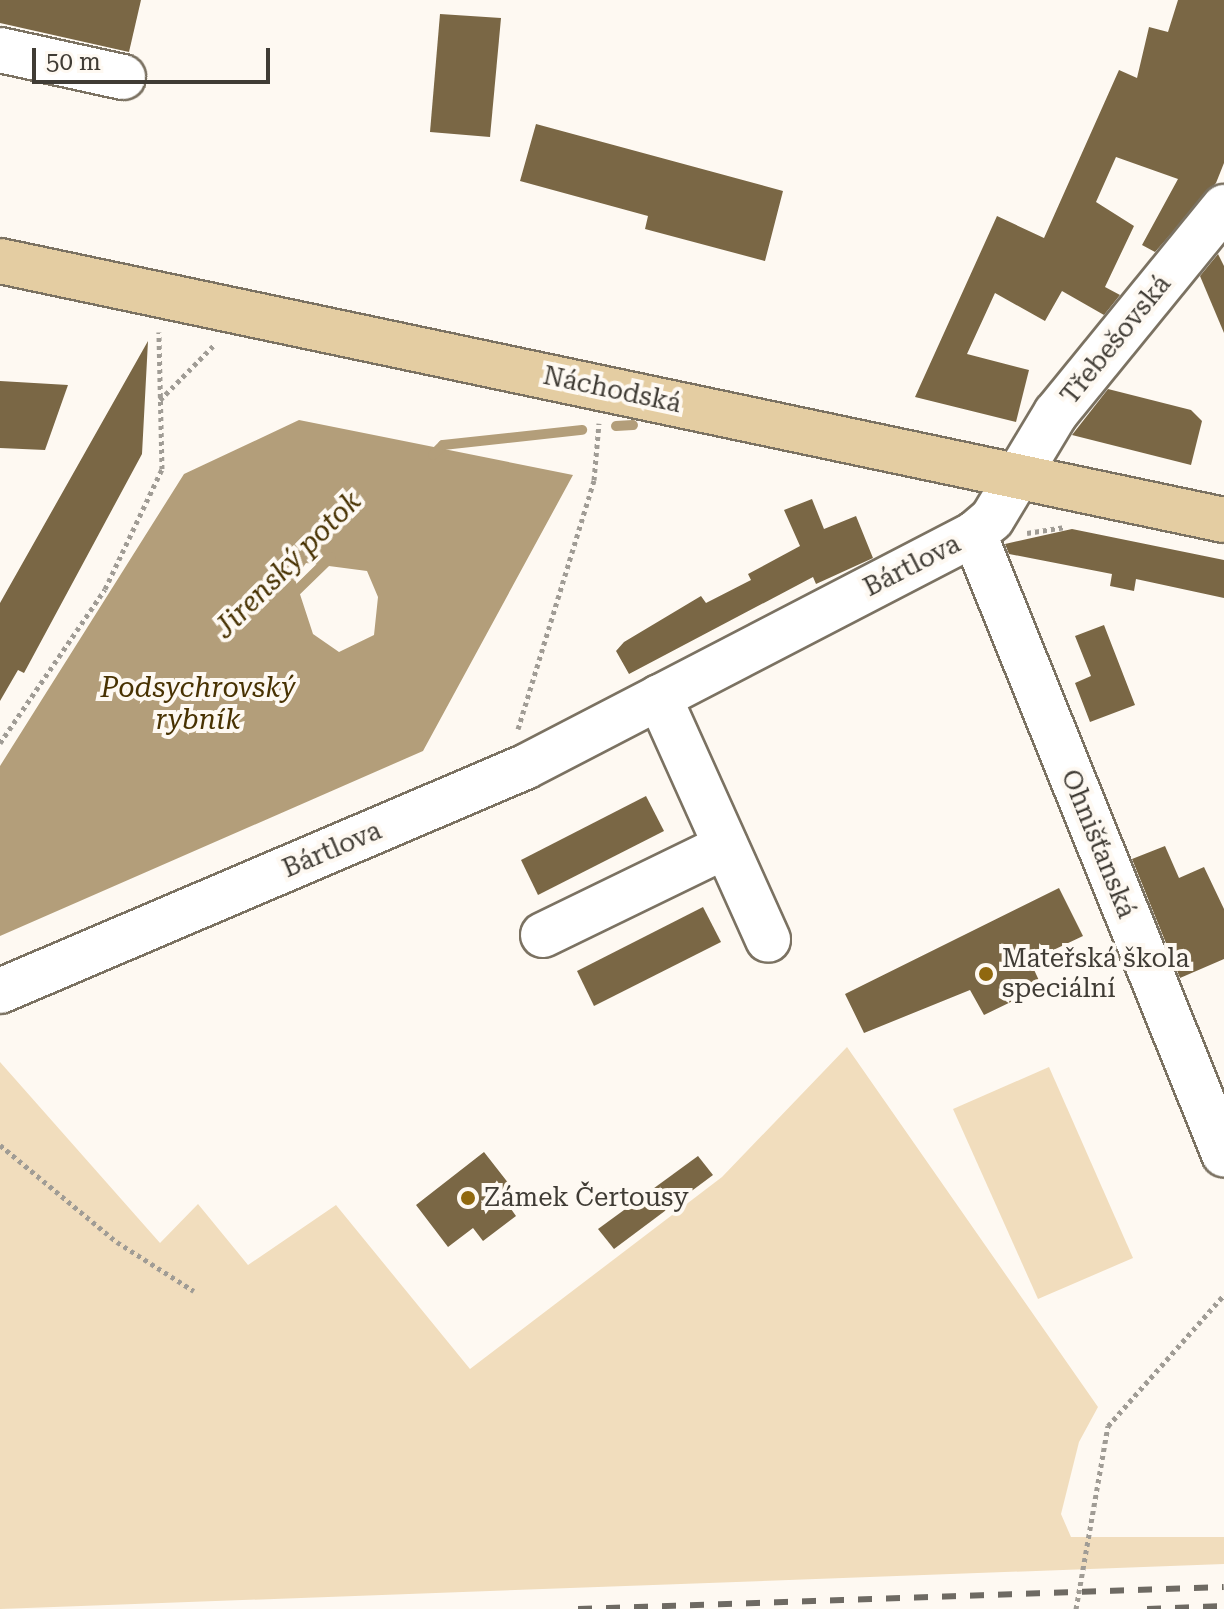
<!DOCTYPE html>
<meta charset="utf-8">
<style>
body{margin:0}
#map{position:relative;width:1224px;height:1609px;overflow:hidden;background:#fef9f2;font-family:"Roboto Serif",serif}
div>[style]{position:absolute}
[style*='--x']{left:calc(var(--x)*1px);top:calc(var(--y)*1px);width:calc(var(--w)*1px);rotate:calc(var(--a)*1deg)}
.green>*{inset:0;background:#f1ddbd}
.water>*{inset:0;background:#b39e7a}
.stream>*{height:10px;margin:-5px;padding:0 5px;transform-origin:5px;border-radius:5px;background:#b39e7a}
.building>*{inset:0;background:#7a6745}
.path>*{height:5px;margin-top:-2.5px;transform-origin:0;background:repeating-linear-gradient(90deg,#a09c95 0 4px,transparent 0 8px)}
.roads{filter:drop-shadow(2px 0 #7b7262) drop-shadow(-2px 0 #7b7262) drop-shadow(0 2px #7b7262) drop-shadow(0 -2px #7b7262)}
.minor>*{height:44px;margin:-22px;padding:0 22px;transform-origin:22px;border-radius:22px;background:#fff}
.major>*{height:44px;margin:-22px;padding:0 22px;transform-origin:22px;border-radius:22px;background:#e4cda2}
.rail>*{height:6px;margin-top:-3px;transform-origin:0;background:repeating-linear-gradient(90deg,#6e6a63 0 14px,transparent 0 28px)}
.dots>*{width:22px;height:22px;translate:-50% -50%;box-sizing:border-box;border:4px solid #fef9f2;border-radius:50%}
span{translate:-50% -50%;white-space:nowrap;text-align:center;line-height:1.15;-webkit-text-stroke:8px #fef9f2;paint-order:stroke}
.street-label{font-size:26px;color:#403c35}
.poi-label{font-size:26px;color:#403c35}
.left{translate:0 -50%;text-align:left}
.water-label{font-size:28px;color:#483202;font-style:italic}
.scale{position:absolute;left:32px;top:48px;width:238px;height:36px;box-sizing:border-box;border:4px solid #403c35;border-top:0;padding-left:10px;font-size:24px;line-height:28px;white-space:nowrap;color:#403c35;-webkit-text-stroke:6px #fef9f2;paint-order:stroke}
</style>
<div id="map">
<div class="green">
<div style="clip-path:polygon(847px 1047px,1098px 1407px,1079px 1442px,1061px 1514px,1071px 1537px,1224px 1537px,1224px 1564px,0 1609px,0 1062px,160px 1243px,198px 1204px,248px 1265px,336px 1205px,470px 1369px,722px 1177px)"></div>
<div style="clip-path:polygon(1049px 1067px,1133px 1258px,1038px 1299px,953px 1109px)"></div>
</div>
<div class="water">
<div style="clip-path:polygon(evenodd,299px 420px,573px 475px,423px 751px,0 936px,0 766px,184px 474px,299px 420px,306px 563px,367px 571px,378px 597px,374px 635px,339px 652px,313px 634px,295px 579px,306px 563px)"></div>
</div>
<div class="stream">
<div style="--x:616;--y:426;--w:17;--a:-3"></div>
<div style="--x:433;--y:455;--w:14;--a:-45"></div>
<div style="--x:443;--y:445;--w:140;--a:-6.2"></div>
<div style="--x:288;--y:599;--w:60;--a:-44.3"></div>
</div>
<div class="building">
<div style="clip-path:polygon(0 0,141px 0,129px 52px,0 23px)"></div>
<div style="clip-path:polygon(1178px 0,1224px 0,1224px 163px,1216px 183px,1155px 252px,1142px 245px,1178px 179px,1116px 157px,1096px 202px,1134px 226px,1105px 287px,1120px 295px,1104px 315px,1062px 291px,1045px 321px,995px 293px,967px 354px,1029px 370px,1016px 422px,915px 397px,997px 216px,1044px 238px,1119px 70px,1137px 78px,1149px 27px,1168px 32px)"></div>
<div style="clip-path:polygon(440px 14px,501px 18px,490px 137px,430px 132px)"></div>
<div style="clip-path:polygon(536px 124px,783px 191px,765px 261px,645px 229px,648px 216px,520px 181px)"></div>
<div style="clip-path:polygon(1218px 254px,1224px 266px,1224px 333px,1200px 276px)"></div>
<div style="clip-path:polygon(148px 341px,142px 454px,24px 673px,18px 670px,0 701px,0 603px)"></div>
<div style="clip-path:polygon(0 381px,68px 385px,45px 450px,0 448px)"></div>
<div style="clip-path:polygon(1108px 389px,1191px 410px,1202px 421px,1191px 465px,1072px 435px)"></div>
<div style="clip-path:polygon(812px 499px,824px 529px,856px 516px,873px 558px,816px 584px,813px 577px,629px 674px,616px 651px,624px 642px,701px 596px,706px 603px,751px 580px,748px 574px,800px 546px,784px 510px)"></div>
<div style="clip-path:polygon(1072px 529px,1224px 560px,1224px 598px,1136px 579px,1134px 591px,1110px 586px,1112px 574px,1009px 554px,1005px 544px)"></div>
<div style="clip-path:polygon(1104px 625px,1135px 705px,1090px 722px,1075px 683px,1091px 676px,1075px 636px)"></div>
<div style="clip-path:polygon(646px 796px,664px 831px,538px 895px,521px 860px)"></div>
<div style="clip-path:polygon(1165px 846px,1179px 878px,1204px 867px,1224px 909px,1224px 959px,1180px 978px,1132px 859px)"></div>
<div style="clip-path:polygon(1059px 888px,1083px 936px,1030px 961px,1042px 987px,984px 1015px,970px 990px,864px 1033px,845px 994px)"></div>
<div style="clip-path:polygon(703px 907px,721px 942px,594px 1006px,577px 971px)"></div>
<div style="clip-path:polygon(484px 1152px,516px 1193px,506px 1202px,516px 1216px,483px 1241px,473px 1228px,448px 1247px,416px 1205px)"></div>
<div style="clip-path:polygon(698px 1156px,713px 1175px,614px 1249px,598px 1229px)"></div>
</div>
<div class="path">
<div style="--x:160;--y:400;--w:76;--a:-45.5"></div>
<div style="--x:1027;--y:533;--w:37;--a:-9"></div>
<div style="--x:518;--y:729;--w:260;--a:-73"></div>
<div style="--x:594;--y:480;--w:57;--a:-85"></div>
<div style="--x:0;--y:743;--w:186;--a:-55.7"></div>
<div style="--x:105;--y:589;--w:133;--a:-64.6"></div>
<div style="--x:162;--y:469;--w:137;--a:-91.3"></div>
<div style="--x:0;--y:1145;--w:152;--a:39.7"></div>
<div style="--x:117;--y:1242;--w:91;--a:32.5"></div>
<div style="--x:1076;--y:1609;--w:186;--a:-80.1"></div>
<div style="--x:1108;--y:1426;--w:175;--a:-48.5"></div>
</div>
<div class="roads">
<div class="minor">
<div style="--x:0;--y:50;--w:126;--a:12.4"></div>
<div style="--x:974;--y:534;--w:669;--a:68.04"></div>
<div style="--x:659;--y:697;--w:266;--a:65.8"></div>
<div style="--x:543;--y:935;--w:203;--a:-25.9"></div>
<div style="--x:0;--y:991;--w:571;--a:-23.11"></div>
<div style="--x:525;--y:767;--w:506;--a:-27.43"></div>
<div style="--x:974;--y:534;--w:23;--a:-40"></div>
<div style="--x:992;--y:519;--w:124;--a:-58.9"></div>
<div style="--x:1056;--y:413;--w:266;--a:-50.8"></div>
</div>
<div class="major">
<div style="--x:0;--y:261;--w:1251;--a:11.95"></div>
</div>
</div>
<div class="rail">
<div style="--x:578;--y:1609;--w:646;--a:-1.95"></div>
<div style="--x:1147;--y:1609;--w:77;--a:-2.2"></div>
</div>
<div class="dots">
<div style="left:986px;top:974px;background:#90680f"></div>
<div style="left:468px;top:1198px;background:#90680f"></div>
</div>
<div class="street-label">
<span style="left:1116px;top:340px;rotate:-51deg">Třebešovská</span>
<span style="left:612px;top:390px;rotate:12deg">Náchodská</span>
<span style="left:912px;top:566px;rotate:-27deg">Bártlova</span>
<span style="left:1098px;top:844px;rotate:68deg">Ohnišťanská</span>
<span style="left:332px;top:850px;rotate:-23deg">Bártlova</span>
</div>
<div class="poi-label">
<span class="left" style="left:1002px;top:974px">Mateřská škola<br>speciální</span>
<span class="left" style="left:484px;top:1198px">Zámek Čertousy</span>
</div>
<div class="water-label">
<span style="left:288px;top:565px;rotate:-45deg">Jirenský potok</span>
<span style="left:198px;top:704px">Podsychrovský<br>rybník</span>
</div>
<div class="scale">50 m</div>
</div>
